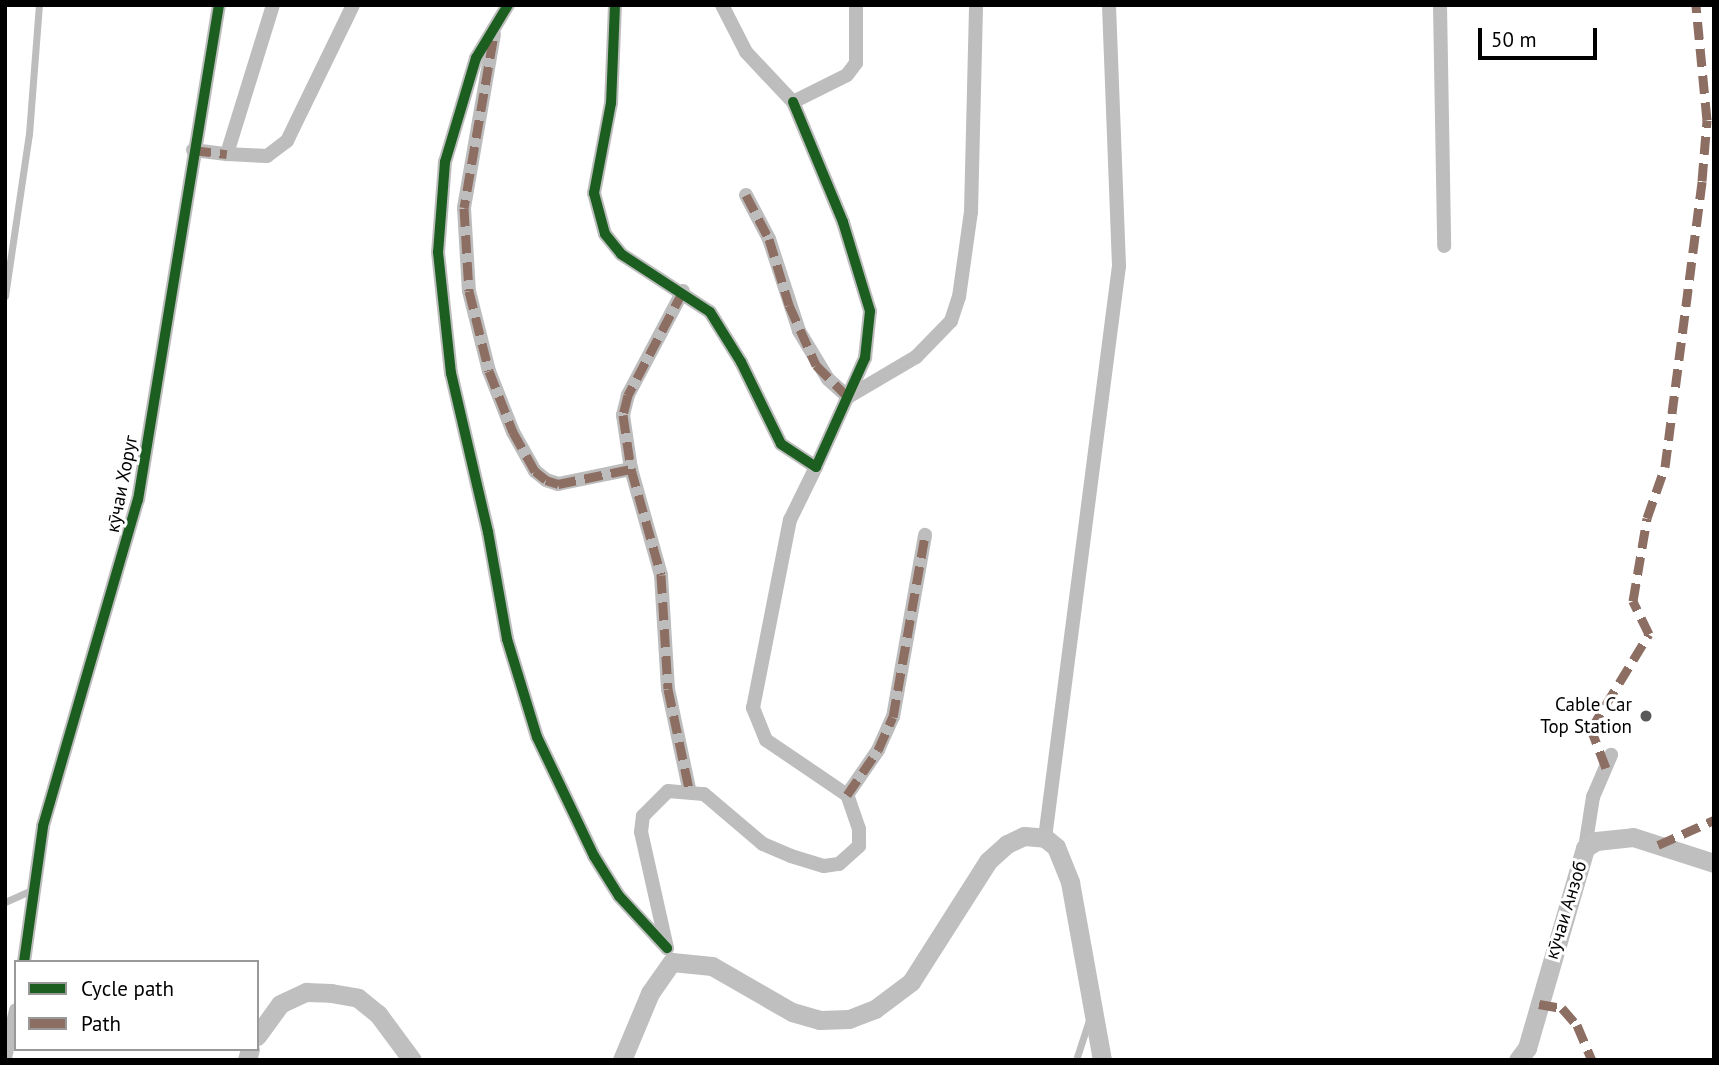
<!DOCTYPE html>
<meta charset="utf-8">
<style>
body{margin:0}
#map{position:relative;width:1719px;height:1065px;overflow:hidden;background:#fff;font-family:"PT Sans",sans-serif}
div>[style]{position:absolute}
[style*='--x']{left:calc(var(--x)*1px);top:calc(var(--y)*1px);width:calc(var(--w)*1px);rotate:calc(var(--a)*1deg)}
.lane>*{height:7px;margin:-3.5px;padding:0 3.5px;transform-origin:3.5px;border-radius:3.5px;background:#bdbdbd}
.street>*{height:14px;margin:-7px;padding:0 7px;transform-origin:7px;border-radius:7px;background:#bdbdbd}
.secondary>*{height:19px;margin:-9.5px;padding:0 9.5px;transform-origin:9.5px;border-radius:9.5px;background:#bfbfbf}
.quiet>*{height:9px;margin-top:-4.5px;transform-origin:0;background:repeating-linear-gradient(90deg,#8d6e63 0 18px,transparent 0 27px)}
.cycleway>*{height:10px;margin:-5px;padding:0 5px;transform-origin:5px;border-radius:5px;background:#1b5e20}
.dots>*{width:19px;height:19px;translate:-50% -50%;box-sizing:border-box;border:4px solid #fff;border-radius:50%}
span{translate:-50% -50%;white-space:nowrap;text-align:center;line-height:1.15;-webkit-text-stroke:6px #fff;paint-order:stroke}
.street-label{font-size:19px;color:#000}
.poi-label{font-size:19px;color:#000}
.right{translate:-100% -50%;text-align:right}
.frame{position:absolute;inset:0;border:7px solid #000;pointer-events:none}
.legend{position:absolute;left:14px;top:960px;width:245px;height:91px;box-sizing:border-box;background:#fff;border:2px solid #999;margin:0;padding:9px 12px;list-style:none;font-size:21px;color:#000}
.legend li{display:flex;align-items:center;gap:14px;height:35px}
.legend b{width:35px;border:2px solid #999}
.scale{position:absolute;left:1478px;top:28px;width:119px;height:32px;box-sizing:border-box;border:4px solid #000;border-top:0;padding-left:9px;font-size:21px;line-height:24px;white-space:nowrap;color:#000;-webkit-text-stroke:5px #fff;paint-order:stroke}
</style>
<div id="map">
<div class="lane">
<div style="--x:5;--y:296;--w:164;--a:-81.6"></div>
<div style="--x:29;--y:134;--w:129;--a:-85.6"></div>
<div style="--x:5;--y:902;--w:30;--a:-24"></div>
<div style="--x:1076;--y:1060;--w:42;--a:-72"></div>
</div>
<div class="street">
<div style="--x:273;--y:5;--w:156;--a:107.2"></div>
<div style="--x:227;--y:154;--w:40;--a:2.9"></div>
<div style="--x:267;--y:156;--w:25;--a:-37"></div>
<div style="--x:287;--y:141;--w:151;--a:-64.1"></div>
<div style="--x:508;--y:5;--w:62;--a:121.1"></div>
<div style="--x:476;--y:58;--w:109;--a:106.6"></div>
<div style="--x:445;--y:162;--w:90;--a:94.4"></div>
<div style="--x:438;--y:252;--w:122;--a:83.9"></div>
<div style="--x:451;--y:373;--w:163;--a:76.9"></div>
<div style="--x:488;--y:532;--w:109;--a:79.9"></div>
<div style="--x:507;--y:639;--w:102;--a:73"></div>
<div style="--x:537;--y:737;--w:132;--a:64.4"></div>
<div style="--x:594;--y:856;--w:47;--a:58"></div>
<div style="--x:619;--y:896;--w:71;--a:47.3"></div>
<div style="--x:615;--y:5;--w:98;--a:92.3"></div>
<div style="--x:611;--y:103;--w:92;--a:100.7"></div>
<div style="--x:594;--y:193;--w:42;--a:75"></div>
<div style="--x:605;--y:234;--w:26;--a:51"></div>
<div style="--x:621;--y:254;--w:106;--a:33.1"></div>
<div style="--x:710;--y:312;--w:59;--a:58.2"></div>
<div style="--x:741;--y:362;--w:91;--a:64"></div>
<div style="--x:781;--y:444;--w:42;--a:33.3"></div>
<div style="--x:816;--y:467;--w:120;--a:-65.8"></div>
<div style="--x:865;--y:358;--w:47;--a:-83.9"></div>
<div style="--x:870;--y:311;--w:93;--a:-106.9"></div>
<div style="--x:843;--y:222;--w:130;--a:-112.6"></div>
<div style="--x:722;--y:5;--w:53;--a:62.9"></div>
<div style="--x:746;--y:52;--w:69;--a:46.8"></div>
<div style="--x:793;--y:102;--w:60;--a:-26.6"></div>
<div style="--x:847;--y:75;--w:15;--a:-53"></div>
<div style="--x:856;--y:63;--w:58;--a:-90"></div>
<div style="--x:1440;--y:5;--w:241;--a:89"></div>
<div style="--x:494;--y:34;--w:177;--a:99.8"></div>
<div style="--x:464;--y:208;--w:83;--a:86.6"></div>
<div style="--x:469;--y:291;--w:82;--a:76"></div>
<div style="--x:489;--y:371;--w:66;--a:68.5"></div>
<div style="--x:513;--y:432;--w:45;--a:60.6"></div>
<div style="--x:535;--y:471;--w:14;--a:39"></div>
<div style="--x:546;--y:480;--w:13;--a:18"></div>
<div style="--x:558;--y:484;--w:75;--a:-11.6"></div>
<div style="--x:193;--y:150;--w:34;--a:7"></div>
<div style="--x:746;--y:195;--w:50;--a:62.4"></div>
<div style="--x:769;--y:239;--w:97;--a:71.9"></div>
<div style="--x:799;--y:331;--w:56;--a:58.9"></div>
<div style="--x:828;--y:379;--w:27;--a:42"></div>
<div style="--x:848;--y:397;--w:79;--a:-30.5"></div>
<div style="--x:916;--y:357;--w:50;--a:-45.8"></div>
<div style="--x:951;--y:321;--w:25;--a:-72"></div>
<div style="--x:959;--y:297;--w:86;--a:-82"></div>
<div style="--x:971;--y:212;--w:207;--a:-88.6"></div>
<div style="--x:683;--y:291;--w:118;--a:117.9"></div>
<div style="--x:628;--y:395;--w:21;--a:104"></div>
<div style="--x:623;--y:415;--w:55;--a:81.6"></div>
<div style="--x:631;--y:469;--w:110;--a:74.2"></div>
<div style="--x:661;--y:575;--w:114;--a:86.5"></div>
<div style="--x:668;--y:689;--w:102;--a:78.1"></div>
<div style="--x:847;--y:795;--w:55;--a:-55.4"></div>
<div style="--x:878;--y:750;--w:36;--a:-66"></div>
<div style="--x:893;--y:717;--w:185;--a:-80"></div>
<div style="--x:1045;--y:838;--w:577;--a:-82.63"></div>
<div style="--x:1119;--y:266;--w:261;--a:-92.2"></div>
<div style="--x:1585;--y:848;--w:52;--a:-81.1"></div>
<div style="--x:1593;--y:797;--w:46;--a:-66.8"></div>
<div style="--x:667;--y:948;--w:119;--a:-102.6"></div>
<div style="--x:641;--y:832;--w:16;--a:-83"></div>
<div style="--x:643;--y:816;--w:35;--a:-45"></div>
<div style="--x:668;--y:791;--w:36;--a:5"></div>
<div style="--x:704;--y:794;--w:77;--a:40.3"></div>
<div style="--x:763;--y:844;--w:30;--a:23"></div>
<div style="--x:791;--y:856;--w:34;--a:17"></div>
<div style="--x:824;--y:866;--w:15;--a:-8"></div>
<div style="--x:839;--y:864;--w:27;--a:-42"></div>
<div style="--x:859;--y:846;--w:17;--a:-90"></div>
<div style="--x:859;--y:829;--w:36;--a:-109"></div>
<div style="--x:847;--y:795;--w:98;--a:-145.8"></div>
<div style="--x:766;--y:740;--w:35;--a:-112"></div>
<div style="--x:753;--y:708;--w:192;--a:-78.9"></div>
<div style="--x:790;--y:520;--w:59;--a:-63.9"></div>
<div style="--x:24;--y:962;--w:137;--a:-82"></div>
<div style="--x:43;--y:826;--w:340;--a:-73.8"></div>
<div style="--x:138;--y:500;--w:502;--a:-80.71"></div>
<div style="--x:5;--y:1058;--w:49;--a:-77.1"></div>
</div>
<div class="secondary">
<div style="--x:257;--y:1036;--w:39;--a:-54"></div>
<div style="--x:280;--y:1004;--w:29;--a:-25"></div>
<div style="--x:306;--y:992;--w:25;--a:2"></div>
<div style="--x:331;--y:993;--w:27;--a:10"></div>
<div style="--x:358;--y:998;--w:26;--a:39"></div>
<div style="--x:378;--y:1014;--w:57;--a:53.5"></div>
<div style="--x:247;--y:1060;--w:11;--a:-75"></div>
<div style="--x:622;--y:1060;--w:73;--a:-67.3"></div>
<div style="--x:650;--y:993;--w:38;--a:-55"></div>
<div style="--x:672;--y:962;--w:40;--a:5.7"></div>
<div style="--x:712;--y:966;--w:92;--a:29.9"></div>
<div style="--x:792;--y:1012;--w:29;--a:16"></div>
<div style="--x:820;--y:1020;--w:29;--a:-2"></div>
<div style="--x:849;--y:1019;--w:28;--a:-21"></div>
<div style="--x:875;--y:1009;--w:45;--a:-36.9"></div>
<div style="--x:911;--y:982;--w:143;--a:-57.5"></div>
<div style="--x:988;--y:861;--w:25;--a:-42"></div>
<div style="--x:1007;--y:844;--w:19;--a:-25"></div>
<div style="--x:1024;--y:836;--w:21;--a:5"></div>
<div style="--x:1045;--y:838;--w:14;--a:39"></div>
<div style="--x:1056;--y:847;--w:38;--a:68"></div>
<div style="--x:1070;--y:882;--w:181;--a:79.8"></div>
<div style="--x:1518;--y:1060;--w:15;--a:-53"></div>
<div style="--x:1527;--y:1048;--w:208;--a:-73.8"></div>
<div style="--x:1585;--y:848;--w:13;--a:-32"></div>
<div style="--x:1596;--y:841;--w:37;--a:-6"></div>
<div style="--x:1633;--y:837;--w:85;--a:17.8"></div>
</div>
<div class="quiet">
<div style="--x:493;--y:40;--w:170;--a:99.8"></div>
<div style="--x:464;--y:208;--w:83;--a:86.6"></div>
<div style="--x:469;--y:291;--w:82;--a:76"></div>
<div style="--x:489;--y:371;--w:66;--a:68.5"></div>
<div style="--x:513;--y:432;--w:45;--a:60.6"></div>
<div style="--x:535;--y:471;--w:14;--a:39"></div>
<div style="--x:546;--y:480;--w:13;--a:18"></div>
<div style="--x:558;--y:484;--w:75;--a:-11.6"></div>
<div style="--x:193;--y:150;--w:34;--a:7"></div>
<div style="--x:746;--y:195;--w:50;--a:62.4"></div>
<div style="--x:769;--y:239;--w:69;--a:73.1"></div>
<div style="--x:789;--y:305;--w:66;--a:65.8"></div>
<div style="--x:816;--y:365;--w:45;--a:45"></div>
<div style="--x:683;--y:291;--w:118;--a:117.9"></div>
<div style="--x:628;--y:395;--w:21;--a:104"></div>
<div style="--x:623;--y:415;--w:55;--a:81.6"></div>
<div style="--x:631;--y:469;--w:110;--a:74.2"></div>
<div style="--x:661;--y:575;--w:114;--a:86.5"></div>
<div style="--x:668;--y:689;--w:102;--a:78.1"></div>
<div style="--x:1606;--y:768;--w:42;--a:-111"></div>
<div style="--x:1591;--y:729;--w:111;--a:-58.6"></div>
<div style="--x:1649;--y:634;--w:37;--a:-116"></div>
<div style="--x:1633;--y:601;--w:84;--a:-80.4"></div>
<div style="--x:1647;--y:518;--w:54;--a:-70.6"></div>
<div style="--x:1665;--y:467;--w:288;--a:-82.6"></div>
<div style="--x:1702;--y:181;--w:61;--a:-85.3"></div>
<div style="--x:1707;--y:120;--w:116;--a:-95.5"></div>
<div style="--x:847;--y:795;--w:55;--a:-55.4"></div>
<div style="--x:878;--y:750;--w:36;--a:-66"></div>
<div style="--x:893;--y:717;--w:185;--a:-80"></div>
<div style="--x:1658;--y:845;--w:61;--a:-24.1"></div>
<div style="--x:1539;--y:1004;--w:23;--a:10"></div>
<div style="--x:1562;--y:1008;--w:23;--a:49"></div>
<div style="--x:1577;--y:1025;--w:38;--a:67"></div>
</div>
<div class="cycleway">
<div style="--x:508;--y:5;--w:62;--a:121.1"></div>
<div style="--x:476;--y:58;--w:109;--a:106.6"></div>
<div style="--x:445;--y:162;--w:90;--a:94.4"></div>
<div style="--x:438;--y:252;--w:122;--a:83.9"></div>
<div style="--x:451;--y:373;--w:163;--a:76.9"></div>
<div style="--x:488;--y:532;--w:109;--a:79.9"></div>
<div style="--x:507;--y:639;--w:102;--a:73"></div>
<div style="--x:537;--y:737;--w:132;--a:64.4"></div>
<div style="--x:594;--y:856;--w:47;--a:58"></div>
<div style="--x:619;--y:896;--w:71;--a:47.3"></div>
<div style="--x:615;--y:5;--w:98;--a:92.3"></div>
<div style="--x:611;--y:103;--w:92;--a:100.7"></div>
<div style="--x:594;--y:193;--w:42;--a:75"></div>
<div style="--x:605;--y:234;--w:26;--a:51"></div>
<div style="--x:621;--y:254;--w:106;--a:33.1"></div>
<div style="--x:710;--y:312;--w:59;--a:58.2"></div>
<div style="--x:741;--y:362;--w:91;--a:64"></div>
<div style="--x:781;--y:444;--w:42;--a:33.3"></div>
<div style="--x:816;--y:467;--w:120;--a:-65.8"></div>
<div style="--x:865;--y:358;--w:47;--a:-83.9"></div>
<div style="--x:870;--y:311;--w:93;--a:-106.9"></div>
<div style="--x:843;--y:222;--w:130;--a:-112.6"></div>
<div style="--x:24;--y:962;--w:137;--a:-82"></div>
<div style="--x:43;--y:826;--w:340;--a:-73.8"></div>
<div style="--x:138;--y:500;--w:502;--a:-80.71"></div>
</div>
<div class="dots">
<div style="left:1646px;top:716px;background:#595959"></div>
</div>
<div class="street-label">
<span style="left:122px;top:484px;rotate:-79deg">кӯчаи Хоруг</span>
<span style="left:1566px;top:910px;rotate:-73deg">кӯчаи Анзоб</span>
</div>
<div class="poi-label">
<span class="right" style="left:1632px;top:716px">Cable Car<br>Top Station</span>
</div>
<div class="frame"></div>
<ul class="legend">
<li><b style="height:9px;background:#1b5e20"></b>Cycle path</li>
<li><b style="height:9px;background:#8d6e63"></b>Path</li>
</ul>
<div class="scale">50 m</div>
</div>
